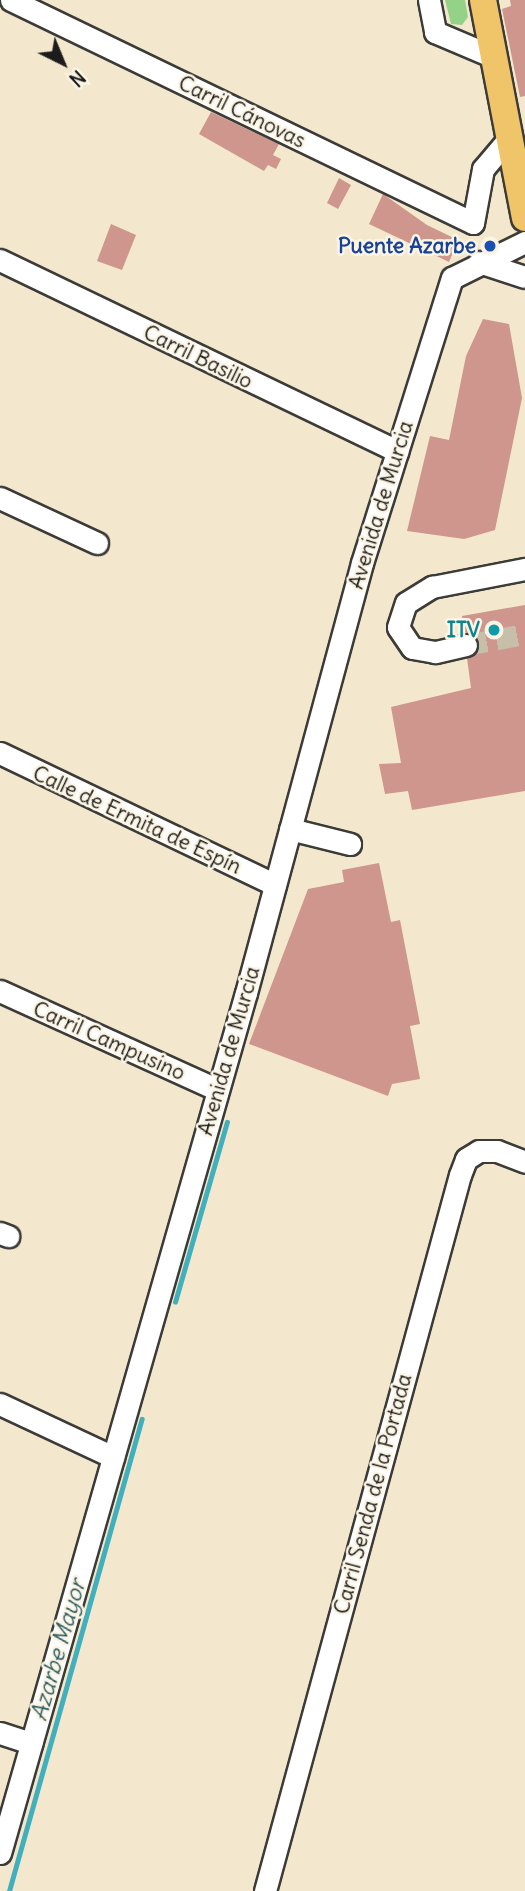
<!DOCTYPE html>
<meta charset="utf-8">
<style>
body{margin:0}
#map{position:relative;width:525px;height:1891px;overflow:hidden;background:#f3e8cd;font-family:Delius,sans-serif}
div>[style]{position:absolute}
[style*='--x']{left:calc(var(--x)*1px);top:calc(var(--y)*1px);width:calc(var(--w)*1px);rotate:calc(var(--a)*1deg)}
.green>*{inset:0;background:#94d288}
.stream>*{height:4.5px;margin:-2.25px;padding:0 2.25px;transform-origin:2.25px;border-radius:2.25px;background:#41b0bc}
.building>*{inset:0;background:#ce968d}
.minor-tunnel>*{height:21px;margin-top:-10.5px;transform-origin:0;background:repeating-linear-gradient(90deg,#c8bfaa 0 21px,transparent 0 31px)}
.roads{filter:drop-shadow(2px 0 #3c3b37) drop-shadow(-2px 0 #3c3b37) drop-shadow(0 2px #3c3b37) drop-shadow(0 -2px #3c3b37)}
.minor>*{height:21px;margin:-10.5px;padding:0 10.5px;transform-origin:10.5px;border-radius:10.5px;background:#fff}
.major>*{height:26px;margin:-13px;padding:0 13px;transform-origin:13px;border-radius:13px;background:#f0c469}
.dots>*{width:19px;height:19px;translate:-50% -50%;box-sizing:border-box;border:4px solid #fcf5e5;border-radius:50%}
span{translate:-50% -50%;white-space:nowrap;text-align:center;line-height:1.15;-webkit-text-stroke:5px #fcf5e5;paint-order:stroke}
.street-label{font-size:21px;color:#1c1c1c}
.transit-label{font-size:21px;color:#164399;font-weight:700}
.right{translate:-100% -50%;text-align:right}
.culture-label{font-size:21px;color:#0d838f;font-weight:700}
.water-label{font-size:23px;color:#2d5f64;font-style:italic}
.north{position:absolute;left:28px;top:28px;width:70px;height:70px;-webkit-text-stroke:5px #fcf5e5;paint-order:stroke;rotate:137deg;font-size:19px;font-weight:700;line-height:28px;text-align:center;color:#1c1c1c}
.north::after{content:'';display:block;margin:auto;width:24px;height:32px;background:#1c1c1c;clip-path:polygon(50% 0,100% 100%,50% 72%,0 100%)}
</style>
<div id="map">
<div class="green">
<div style="clip-path:polygon(445px 0,465px 0,468px 17px,462px 25px,451px 24px)"></div>
</div>
<div class="stream">
<div style="--x:175;--y:1302;--w:187;--a:-73.9"></div>
<div style="--x:9;--y:1891;--w:490;--a:-74.3"></div>
</div>
<div class="building">
<div style="clip-path:polygon(510px 0,525px 0,525px 96px,520px 97px,502px 9px,511px 6px)"></div>
<div style="clip-path:polygon(211px 112px,279px 144px,273px 155px,281px 159px,276px 169px,268px 165px,264px 171px,199px 134px)"></div>
<div style="clip-path:polygon(339px 178px,351px 185px,338px 209px,327px 203px)"></div>
<div style="clip-path:polygon(383px 194px,427px 225px,458px 240px,449px 262px,369px 224px)"></div>
<div style="clip-path:polygon(111px 224px,136px 235px,122px 270px,97px 261px)"></div>
<div style="clip-path:polygon(483px 319px,509px 324px,522px 398px,495px 530px,464px 539px,407px 531px,430px 436px,449px 440px,466px 356px)"></div>
<div style="clip-path:polygon(525px 605px,525px 791px,412px 810px,408px 791px,385px 794px,379px 764px,401px 763px,391px 707px,471px 688px,467px 658px,475px 654px,479px 643px,475px 636px,464px 632px,462px 616px)"></div>
<div style="clip-path:polygon(379px 863px,391px 922px,400px 920px,420px 1024px,410px 1026px,420px 1079px,392px 1084px,388px 1096px,249px 1044px,308px 889px,344px 882px,342px 870px)"></div>
</div>
<div class="minor-tunnel">
<div style="--x:466;--y:645;--w:60;--a:-10.6"></div>
</div>
<div class="roads">
<div class="minor">
<div style="--x:11;--y:0;--w:513;--a:25.77"></div>
<div style="--x:473;--y:223;--w:55;--a:-79.5"></div>
<div style="--x:483;--y:169;--w:42;--a:-49.8"></div>
<div style="--x:429;--y:0;--w:33;--a:79"></div>
<div style="--x:435;--y:32;--w:64;--a:23"></div>
<div style="--x:0;--y:260;--w:441;--a:25.7"></div>
<div style="--x:479;--y:262;--w:48;--a:18.1"></div>
<div style="--x:0;--y:498;--w:107;--a:24.9"></div>
<div style="--x:466;--y:645;--w:32;--a:167"></div>
<div style="--x:435;--y:652;--w:23;--a:-170"></div>
<div style="--x:412;--y:648;--w:25;--a:-124"></div>
<div style="--x:398;--y:627;--w:25;--a:-72"></div>
<div style="--x:406;--y:603;--w:31;--a:-32"></div>
<div style="--x:432;--y:587;--w:95;--a:-11"></div>
<div style="--x:0;--y:753;--w:305;--a:25.6"></div>
<div style="--x:290;--y:829;--w:62;--a:14"></div>
<div style="--x:0;--y:991;--w:239;--a:24.4"></div>
<div style="--x:0;--y:1233;--w:9;--a:21"></div>
<div style="--x:0;--y:1404;--w:125;--a:25.1"></div>
<div style="--x:0;--y:1733;--w:33;--a:18"></div>
<div style="--x:0;--y:1853;--w:894;--a:-74.04"></div>
<div style="--x:246;--y:993;--w:445;--a:-74.9"></div>
<div style="--x:362;--y:563;--w:299;--a:-72.5"></div>
<div style="--x:452;--y:278;--w:81;--a:-26.3"></div>
<div style="--x:265;--y:1891;--w:742;--a:-74.77"></div>
<div style="--x:460;--y:1175;--w:17;--a:-69"></div>
<div style="--x:466;--y:1159;--w:15;--a:-32"></div>
<div style="--x:479;--y:1151;--w:18;--a:0"></div>
<div style="--x:497;--y:1151;--w:30;--a:21"></div>
</div>
<div class="major">
<div style="--x:483;--y:0;--w:222;--a:79.1"></div>
</div>
</div>
<div class="dots">
<div style="left:490px;top:246px;background:#1a4fb4"></div>
<div style="left:494px;top:630px;background:#0f9aa8"></div>
</div>
<div class="street-label">
<span style="left:242px;top:112px;rotate:26deg">Carril Cánovas</span>
<span style="left:198px;top:357px;rotate:26deg">Carril Basilio</span>
<span style="left:381px;top:505px;rotate:-73deg">Avenida de Murcia</span>
<span style="left:137px;top:820px;rotate:25deg">Calle de Ermita de Espín</span>
<span style="left:109px;top:1041px;rotate:24deg">Carril Campusino</span>
<span style="left:229px;top:1051px;rotate:-74deg">Avenida de Murcia</span>
<span style="left:373px;top:1494px;rotate:-75deg">Carril Senda de la Portada</span>
</div>
<div class="transit-label">
<span class="right" style="left:476px;top:246px">Puente Azarbe</span>
</div>
<div class="culture-label">
<span class="right" style="left:480px;top:630px">ITV</span>
</div>
<div class="water-label">
<span style="left:58px;top:1650px;rotate:-74deg">Azarbe Mayor</span>
</div>
<div class="north">N</div>
</div>
